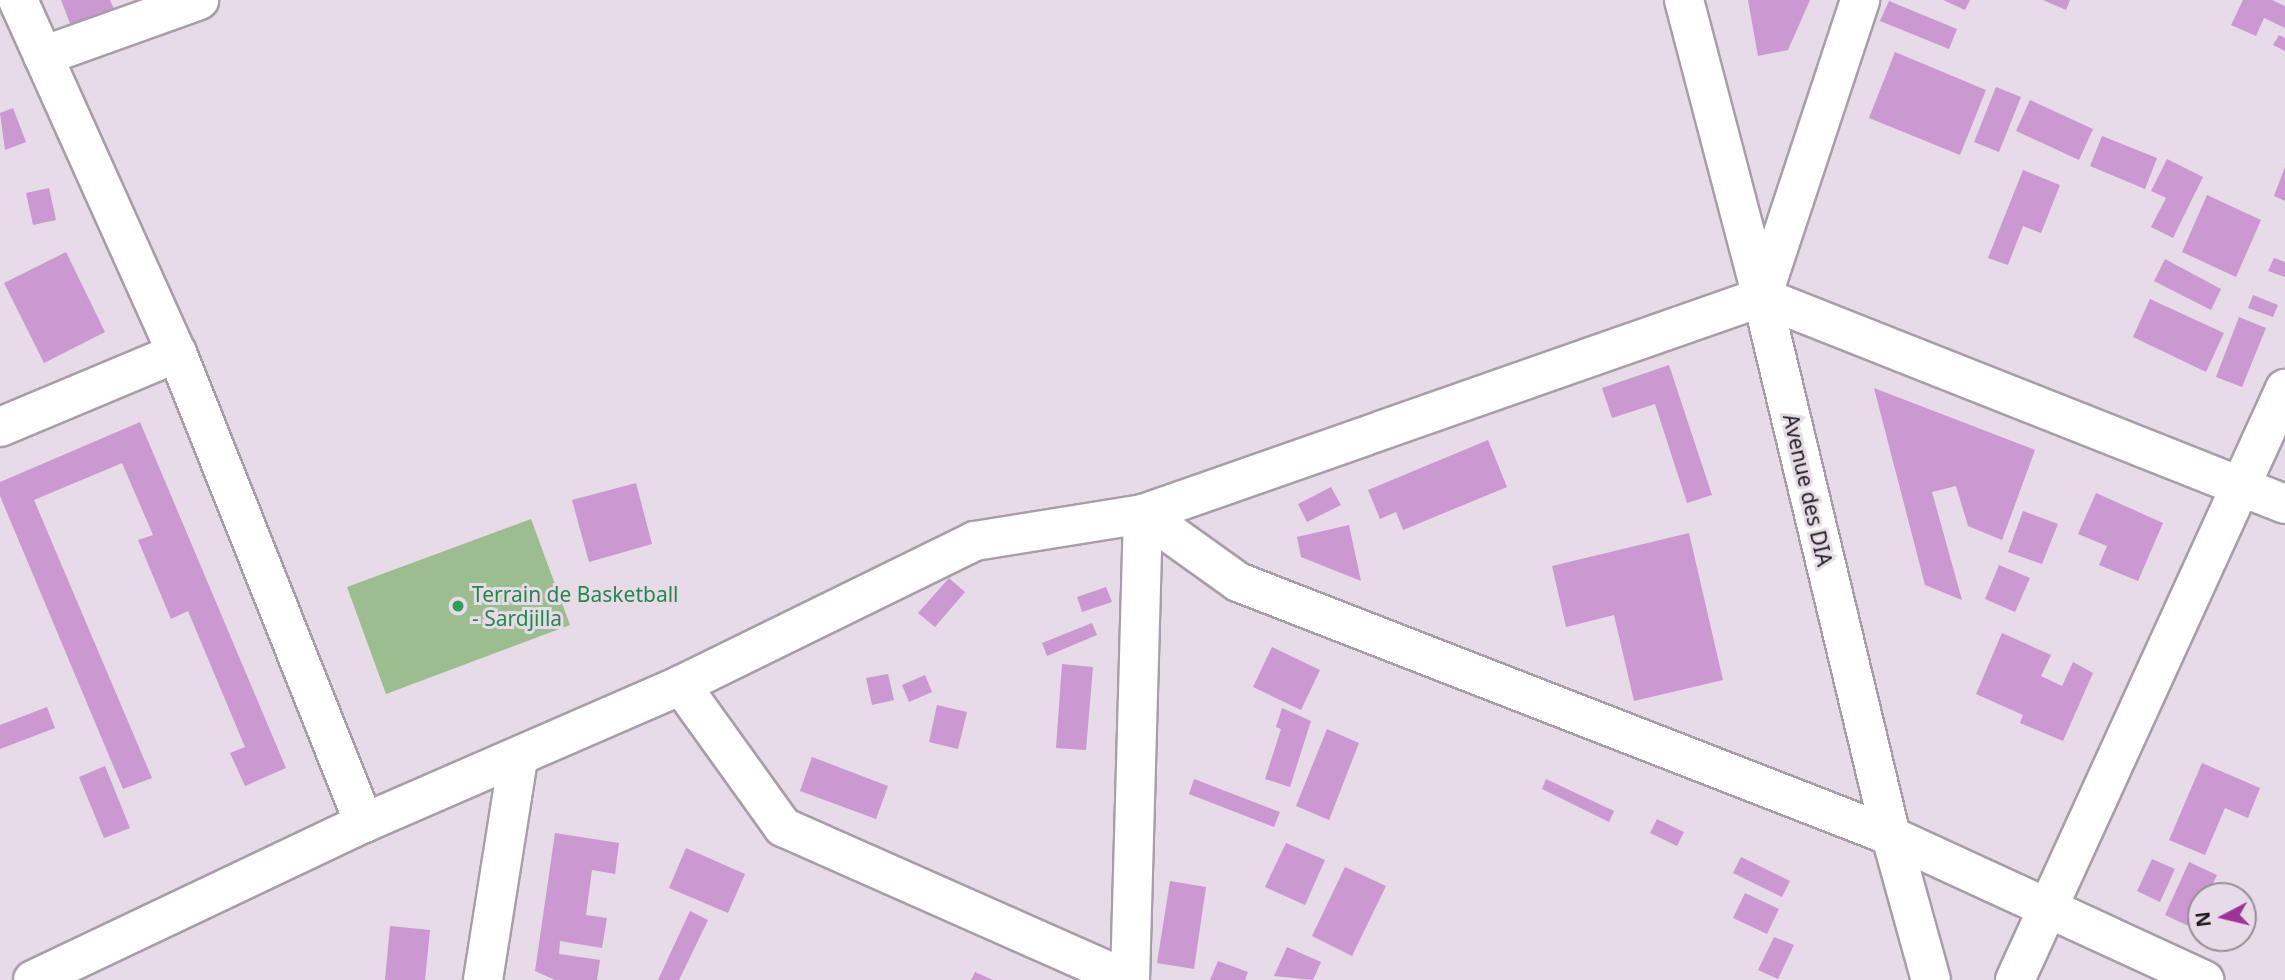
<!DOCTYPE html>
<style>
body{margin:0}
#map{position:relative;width:2285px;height:980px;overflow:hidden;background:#e6dbe7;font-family:"Noto Sans",sans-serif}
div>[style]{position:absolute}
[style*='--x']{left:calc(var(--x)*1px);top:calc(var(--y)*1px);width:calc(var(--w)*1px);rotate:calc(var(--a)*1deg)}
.green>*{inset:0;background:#9bbd8f}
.building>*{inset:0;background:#cb98d2}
.roads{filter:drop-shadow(2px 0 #a89ea9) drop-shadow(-2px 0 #a89ea9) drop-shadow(0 2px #a89ea9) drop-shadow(0 -2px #a89ea9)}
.minor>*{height:38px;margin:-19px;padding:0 19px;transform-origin:19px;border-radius:19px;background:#fff}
.tertiary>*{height:38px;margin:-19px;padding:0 19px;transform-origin:19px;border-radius:19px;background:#fff}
.dots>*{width:19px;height:19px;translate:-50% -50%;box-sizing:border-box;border:4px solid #e6dbe7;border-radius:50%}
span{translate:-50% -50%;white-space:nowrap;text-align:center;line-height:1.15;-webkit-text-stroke:6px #e6dbe7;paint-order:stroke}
.street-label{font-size:21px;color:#1e1a1e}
.leisure-label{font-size:21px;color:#27864d}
.left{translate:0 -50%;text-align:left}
.north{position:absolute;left:2187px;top:882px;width:70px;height:70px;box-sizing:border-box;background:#e6dbe7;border:2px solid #968e97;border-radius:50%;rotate:263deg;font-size:19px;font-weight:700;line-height:28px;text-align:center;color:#1e1a1e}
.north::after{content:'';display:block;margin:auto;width:24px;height:32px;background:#9d3598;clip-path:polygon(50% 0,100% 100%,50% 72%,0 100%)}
</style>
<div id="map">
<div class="green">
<div style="clip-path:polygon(531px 519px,570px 625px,386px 694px,347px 587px)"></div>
</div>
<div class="building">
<div style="clip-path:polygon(61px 0,110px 0,114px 9px,71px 26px)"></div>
<div style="clip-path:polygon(1748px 0,1810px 0,1788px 50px,1758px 56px)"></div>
<div style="clip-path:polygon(1943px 0,1970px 0,1965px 10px)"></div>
<div style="clip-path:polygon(2043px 0,2070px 0,2066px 10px)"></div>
<div style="clip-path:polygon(2243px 0,2272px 0,2285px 6px,2285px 28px,2264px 18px,2256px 36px,2231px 25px)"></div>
<div style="clip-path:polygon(1889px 1px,1957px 29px,1949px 49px,1880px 21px)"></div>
<div style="clip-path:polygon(2279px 35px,2285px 38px,2285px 51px,2273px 45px)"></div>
<div style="clip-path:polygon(1895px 52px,1986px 90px,1960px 155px,1869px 118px)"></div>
<div style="clip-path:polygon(1996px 87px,2021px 97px,1999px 152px,1974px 142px)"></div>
<div style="clip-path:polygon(2030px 100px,2093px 129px,2079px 160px,2016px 131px)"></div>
<div style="clip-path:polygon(13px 108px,26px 142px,5px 150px,0 113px)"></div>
<div style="clip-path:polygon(2102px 136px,2157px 158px,2145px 189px,2090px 166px)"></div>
<div style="clip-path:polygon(2167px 159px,2203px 177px,2173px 238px,2151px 227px,2166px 198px,2151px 191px)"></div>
<div style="clip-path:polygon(2285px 167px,2285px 201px,2274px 196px)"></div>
<div style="clip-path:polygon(2023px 170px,2060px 185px,2041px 233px,2023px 226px,2008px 265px,1988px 258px)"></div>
<div style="clip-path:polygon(49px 188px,56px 220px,33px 225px,26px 193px)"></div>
<div style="clip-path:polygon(2207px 195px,2261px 220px,2236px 277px,2182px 252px)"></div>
<div style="clip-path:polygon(66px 252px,105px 332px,44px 363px,4px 283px)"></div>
<div style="clip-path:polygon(2274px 258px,2285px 262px,2285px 277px,2268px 271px)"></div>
<div style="clip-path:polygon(2165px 259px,2221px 289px,2211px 310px,2154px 281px)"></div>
<div style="clip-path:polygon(2253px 295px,2278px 305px,2273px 317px,2248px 308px)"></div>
<div style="clip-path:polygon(2150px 299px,2224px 333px,2206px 372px,2133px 337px)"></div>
<div style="clip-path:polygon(2239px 317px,2266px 328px,2242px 387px,2216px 377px)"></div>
<div style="clip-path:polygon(1669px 365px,1712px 495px,1687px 503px,1655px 404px,1612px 418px,1602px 388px)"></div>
<div style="clip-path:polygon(1874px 388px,2035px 450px,2002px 540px,1968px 526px,1956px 486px,1932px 492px,1962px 600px,1925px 585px)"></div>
<div style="clip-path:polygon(140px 422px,286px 768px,245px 786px,230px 753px,245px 747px,188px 611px,171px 619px,138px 540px,153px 535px,122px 463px,34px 500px,152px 778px,123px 789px,0 496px,0 482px)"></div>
<div style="clip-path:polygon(1488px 440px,1507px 487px,1403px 530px,1396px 512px,1380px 519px,1368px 490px)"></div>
<div style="clip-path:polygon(636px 483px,652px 544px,589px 562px,572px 500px)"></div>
<div style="clip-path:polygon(1331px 487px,1341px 505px,1307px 522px,1298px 504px)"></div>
<div style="clip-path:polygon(2096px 493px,2163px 523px,2138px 581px,2099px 565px,2107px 546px,2078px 534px)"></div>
<div style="clip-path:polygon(2023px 511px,2058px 524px,2042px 564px,2008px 552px)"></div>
<div style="clip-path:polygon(1349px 525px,1361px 581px,1301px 557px,1297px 537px)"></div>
<div style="clip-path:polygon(1689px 533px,1723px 680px,1634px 701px,1614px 615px,1566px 627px,1552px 566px)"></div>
<div style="clip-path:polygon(1999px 565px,2030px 578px,2015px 612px,1985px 599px)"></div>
<div style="clip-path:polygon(949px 578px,965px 592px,935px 627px,918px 613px)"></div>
<div style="clip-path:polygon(1106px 587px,1112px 602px,1082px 612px,1077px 597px)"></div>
<div style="clip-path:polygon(1092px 623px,1097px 635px,1047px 656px,1042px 643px)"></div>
<div style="clip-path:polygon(2002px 633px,2051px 655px,2041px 676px,2062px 686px,2073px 662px,2093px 673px,2063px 741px,2020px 723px,2023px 715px,1976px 694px)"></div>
<div style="clip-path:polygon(1272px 647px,1320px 670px,1301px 710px,1253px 687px)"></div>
<div style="clip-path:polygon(1062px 664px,1093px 667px,1086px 750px,1056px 748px)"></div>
<div style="clip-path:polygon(888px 674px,894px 700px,872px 705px,866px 678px)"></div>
<div style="clip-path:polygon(925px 675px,932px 692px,909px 702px,902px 685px)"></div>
<div style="clip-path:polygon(937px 705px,967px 712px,958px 749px,929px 742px)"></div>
<div style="clip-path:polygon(47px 707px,55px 728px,0 749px,0 725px)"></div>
<div style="clip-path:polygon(1282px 708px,1311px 721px,1290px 787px,1265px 779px,1281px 729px,1276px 727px)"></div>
<div style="clip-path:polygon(1327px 729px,1359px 743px,1329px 820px,1296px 806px)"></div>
<div style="clip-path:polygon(812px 757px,888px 786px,876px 819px,800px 791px)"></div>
<div style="clip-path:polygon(2202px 763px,2260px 788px,2248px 818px,2225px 808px,2205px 855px,2169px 840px)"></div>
<div style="clip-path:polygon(105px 766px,130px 828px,104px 838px,79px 777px)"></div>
<div style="clip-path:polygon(1194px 779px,1280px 812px,1274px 827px,1189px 794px)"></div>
<div style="clip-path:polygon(1546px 779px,1614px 811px,1609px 822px,1542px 789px)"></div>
<div style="clip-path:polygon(1657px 819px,1684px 832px,1677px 846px,1650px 833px)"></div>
<div style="clip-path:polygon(555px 833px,619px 843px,615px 874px,592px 870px,586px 915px,607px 918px,602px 948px,560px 941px,559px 954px,600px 960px,597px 980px,555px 980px,535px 971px)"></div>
<div style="clip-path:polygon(1286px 843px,1325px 860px,1305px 905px,1265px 887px)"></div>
<div style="clip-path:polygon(686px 848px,745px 874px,728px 913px,669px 888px)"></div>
<div style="clip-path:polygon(1741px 857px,1790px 881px,1782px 897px,1733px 873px)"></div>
<div style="clip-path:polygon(2152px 859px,2175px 869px,2160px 902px,2137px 891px)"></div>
<div style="clip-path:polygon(2189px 862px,2217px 875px,2207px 896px,2201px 896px,2193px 928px,2165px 915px)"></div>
<div style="clip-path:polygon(1345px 867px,1386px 886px,1352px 956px,1312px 936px)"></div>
<div style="clip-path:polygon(1170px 881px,1206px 887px,1194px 969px,1157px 963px)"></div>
<div style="clip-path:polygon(1745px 893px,1779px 909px,1767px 934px,1733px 918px)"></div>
<div style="clip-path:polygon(690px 911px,708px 920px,679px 980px,658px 980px)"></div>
<div style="clip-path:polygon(390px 926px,430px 930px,425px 980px,385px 980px)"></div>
<div style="clip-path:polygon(1774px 937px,1794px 945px,1778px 979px,1758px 970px)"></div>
<div style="clip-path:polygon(1287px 947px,1321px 962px,1313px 980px,1274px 976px)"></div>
<div style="clip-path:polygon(1218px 961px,1248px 972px,1245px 980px,1210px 980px)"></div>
<div style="clip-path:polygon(975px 972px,993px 980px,971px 980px)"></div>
</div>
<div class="roads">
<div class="minor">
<div style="--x:18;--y:0;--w:387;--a:65.8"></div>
<div style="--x:177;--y:353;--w:506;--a:68.3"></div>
<div style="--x:43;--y:56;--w:166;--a:-19.7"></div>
<div style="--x:1762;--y:297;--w:313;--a:-71.7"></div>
<div style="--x:0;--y:427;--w:192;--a:-22.7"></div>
<div style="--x:1143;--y:514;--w:117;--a:35.6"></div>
<div style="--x:1238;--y:582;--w:701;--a:21.25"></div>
<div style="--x:1891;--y:836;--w:345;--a:24.7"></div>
<div style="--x:681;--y:685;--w:175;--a:54.3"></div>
<div style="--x:783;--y:827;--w:378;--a:23.9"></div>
<div style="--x:483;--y:980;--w:224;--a:-81"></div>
<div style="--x:1130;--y:980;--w:466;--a:-88.4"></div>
<div style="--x:2015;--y:980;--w:650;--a:-65.45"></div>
</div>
<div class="tertiary">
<div style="--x:1684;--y:0;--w:307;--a:75.3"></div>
<div style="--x:1762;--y:297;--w:554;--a:76.54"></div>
<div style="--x:1891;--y:836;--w:149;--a:74.5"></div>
<div style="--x:33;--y:980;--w:366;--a:-25.4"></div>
<div style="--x:364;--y:823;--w:346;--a:-23.5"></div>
<div style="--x:681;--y:685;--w:327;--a:-26.1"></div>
<div style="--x:975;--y:541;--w:170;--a:-9.1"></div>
<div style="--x:1143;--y:514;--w:656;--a:-19.32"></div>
<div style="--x:1762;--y:297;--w:562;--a:21.59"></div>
</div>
</div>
<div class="dots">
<div style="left:458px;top:606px;background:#2e9e5b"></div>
</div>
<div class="street-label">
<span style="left:1808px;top:490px;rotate:77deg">Avenue des DIA</span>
</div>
<div class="leisure-label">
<span class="left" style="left:472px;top:606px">Terrain de Basketball<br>- Sardjilla</span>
</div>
<div class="north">N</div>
</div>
